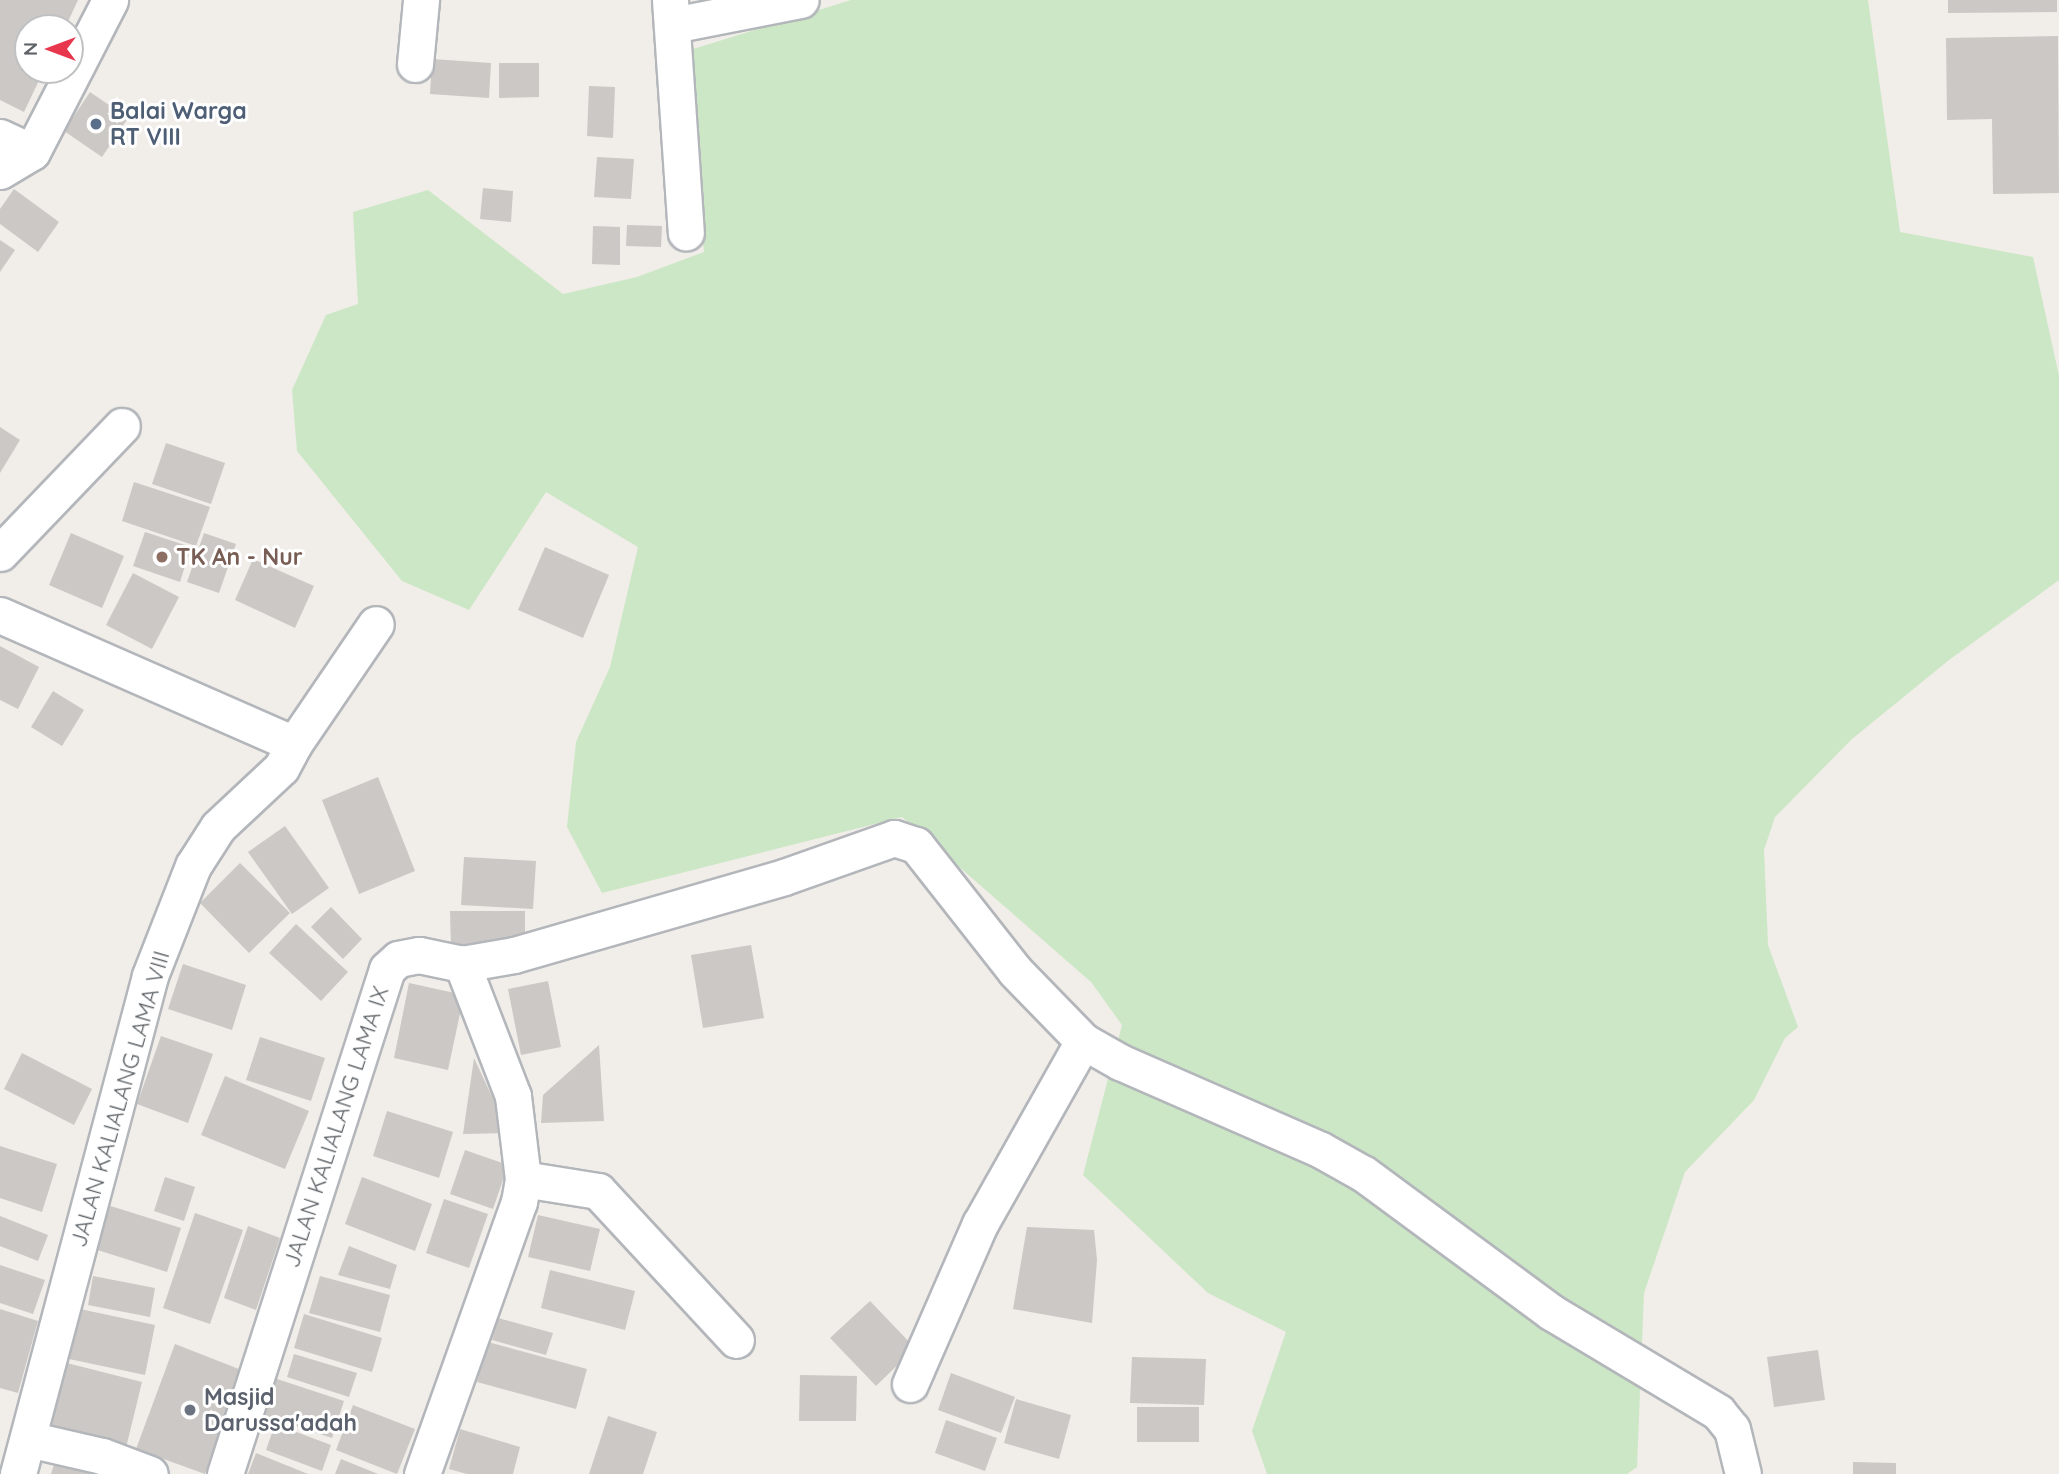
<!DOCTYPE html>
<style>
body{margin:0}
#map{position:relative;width:2059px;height:1474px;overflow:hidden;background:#f1ede8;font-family:Quicksand,sans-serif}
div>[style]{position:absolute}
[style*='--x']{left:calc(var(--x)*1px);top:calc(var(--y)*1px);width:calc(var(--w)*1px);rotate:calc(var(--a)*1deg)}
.green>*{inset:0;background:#cce7c5}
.building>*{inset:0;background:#ccc8c5}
.roads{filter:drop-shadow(2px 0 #b3b6ba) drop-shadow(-2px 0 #b3b6ba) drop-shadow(0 2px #b3b6ba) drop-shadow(0 -2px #b3b6ba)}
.street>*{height:35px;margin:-17.5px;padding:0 17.5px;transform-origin:17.5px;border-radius:17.5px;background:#fff}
.dots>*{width:19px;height:19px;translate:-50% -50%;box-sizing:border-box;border:4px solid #fff;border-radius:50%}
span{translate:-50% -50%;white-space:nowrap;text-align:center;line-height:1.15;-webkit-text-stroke:6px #fff;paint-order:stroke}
.service-label{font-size:23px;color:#4e5e75;font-weight:700}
.left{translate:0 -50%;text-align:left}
.education-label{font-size:23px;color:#785e54;font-weight:700}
.street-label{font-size:23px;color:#5f6468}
.worship-label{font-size:23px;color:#5b616d;font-weight:700}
.north{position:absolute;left:14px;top:14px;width:70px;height:70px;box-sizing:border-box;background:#fff;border:2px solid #bfc1c3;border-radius:50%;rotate:270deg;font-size:19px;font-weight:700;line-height:28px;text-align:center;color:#5f6468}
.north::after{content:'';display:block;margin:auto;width:24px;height:32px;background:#e8374c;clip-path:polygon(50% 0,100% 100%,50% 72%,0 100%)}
</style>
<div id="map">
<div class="green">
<div style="clip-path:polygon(851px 0,1868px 0,1900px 232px,2033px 257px,2059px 376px,2059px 580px,1949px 660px,1852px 739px,1775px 817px,1764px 850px,1768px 945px,1798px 1027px,1785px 1038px,1754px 1100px,1685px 1172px,1644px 1293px,1637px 1467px,1627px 1474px,1267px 1474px,1252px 1431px,1286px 1332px,1208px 1293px,1083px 1175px,1122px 1025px,1091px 982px,902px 817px,602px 893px,567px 827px,576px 742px,610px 667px,638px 547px,546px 492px,469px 610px,402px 581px,297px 451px,292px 390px,326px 315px,358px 304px,353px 212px,428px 190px,563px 294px,637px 277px,704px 252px,687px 51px)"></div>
</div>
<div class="building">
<div style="clip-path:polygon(0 0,78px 0,65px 28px,28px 28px,28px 70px,44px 70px,24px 112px,0 100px)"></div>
<div style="clip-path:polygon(1948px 0,2057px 0,2057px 12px,1948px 13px)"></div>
<div style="clip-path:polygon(2058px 36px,2059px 193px,1993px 194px,1992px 119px,1947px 120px,1946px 38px)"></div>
<div style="clip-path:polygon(432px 59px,491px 63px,489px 98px,430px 94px)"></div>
<div style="clip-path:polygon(499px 63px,539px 63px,539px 97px,499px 98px)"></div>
<div style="clip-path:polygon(589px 86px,615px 87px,613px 138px,587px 136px)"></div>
<div style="clip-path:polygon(90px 92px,128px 118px,102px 157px,64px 131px)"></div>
<div style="clip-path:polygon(597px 157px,634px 159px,631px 199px,594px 197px)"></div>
<div style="clip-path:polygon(483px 188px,513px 191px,511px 222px,480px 219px)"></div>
<div style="clip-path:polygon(14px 189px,59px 222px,38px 252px,0 224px,0 209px)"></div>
<div style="clip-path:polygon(627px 225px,662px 226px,661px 247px,626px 246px)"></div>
<div style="clip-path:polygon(593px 226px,620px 227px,620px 265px,592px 264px)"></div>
<div style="clip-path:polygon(0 240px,15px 250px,0 272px)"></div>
<div style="clip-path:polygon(0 427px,20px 440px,0 473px)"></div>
<div style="clip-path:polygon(166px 443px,225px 463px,211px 504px,152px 484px)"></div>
<div style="clip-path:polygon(134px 482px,210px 507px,196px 546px,122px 521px)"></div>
<div style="clip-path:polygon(145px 532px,191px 547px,180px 582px,133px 566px)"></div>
<div style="clip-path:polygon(71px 533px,124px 556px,102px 608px,49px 585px)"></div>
<div style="clip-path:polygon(204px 533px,236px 544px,219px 593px,187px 582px)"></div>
<div style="clip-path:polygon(545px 547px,609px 575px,583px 638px,518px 610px)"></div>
<div style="clip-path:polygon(253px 559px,314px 586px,295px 628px,235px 600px)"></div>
<div style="clip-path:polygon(133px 573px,179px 597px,152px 649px,106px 625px)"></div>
<div style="clip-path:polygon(0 646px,39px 667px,18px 709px,0 700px)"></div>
<div style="clip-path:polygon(53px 691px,84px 710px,62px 746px,31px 727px)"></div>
<div style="clip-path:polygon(378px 777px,415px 871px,359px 894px,322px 800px)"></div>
<div style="clip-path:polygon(285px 826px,329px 888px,292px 914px,248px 852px)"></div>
<div style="clip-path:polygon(464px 857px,536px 861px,533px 909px,461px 905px)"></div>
<div style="clip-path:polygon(240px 863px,290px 913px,249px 953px,200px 903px)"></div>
<div style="clip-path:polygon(331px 907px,362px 939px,343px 959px,311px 927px)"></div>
<div style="clip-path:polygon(450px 911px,525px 911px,525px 946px,451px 947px)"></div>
<div style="clip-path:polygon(296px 924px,348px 972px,321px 1001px,269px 953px)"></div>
<div style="clip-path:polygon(751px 945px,764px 1018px,703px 1028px,691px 955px)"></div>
<div style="clip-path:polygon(183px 964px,246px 985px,232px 1030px,168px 1009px)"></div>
<div style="clip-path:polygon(548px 981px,561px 1047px,521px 1055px,508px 989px)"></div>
<div style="clip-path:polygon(409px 983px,464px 995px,448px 1070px,394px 1058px)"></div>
<div style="clip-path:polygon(161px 1036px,213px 1054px,188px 1123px,137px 1104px)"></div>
<div style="clip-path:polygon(260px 1037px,325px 1058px,311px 1101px,246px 1080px)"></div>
<div style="clip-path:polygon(599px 1045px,604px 1121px,541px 1123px,543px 1095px)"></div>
<div style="clip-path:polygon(22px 1053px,92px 1089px,74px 1125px,4px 1089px)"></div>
<div style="clip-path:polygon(474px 1058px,509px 1133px,463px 1134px)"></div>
<div style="clip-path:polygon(225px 1076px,309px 1111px,285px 1169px,201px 1135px)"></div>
<div style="clip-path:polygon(387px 1111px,453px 1132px,439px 1178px,373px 1156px)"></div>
<div style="clip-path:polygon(0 1146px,57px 1164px,42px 1212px,0 1198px)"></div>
<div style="clip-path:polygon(465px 1150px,508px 1165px,493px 1209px,450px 1194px)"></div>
<div style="clip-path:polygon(165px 1177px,195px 1187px,184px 1221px,154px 1211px)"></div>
<div style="clip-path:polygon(362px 1177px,432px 1204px,415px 1251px,345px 1224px)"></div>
<div style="clip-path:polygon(444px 1199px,488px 1214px,469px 1268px,426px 1253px)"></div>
<div style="clip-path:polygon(101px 1203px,181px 1228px,167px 1272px,88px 1247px)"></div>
<div style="clip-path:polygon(195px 1213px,243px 1230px,210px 1324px,163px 1308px)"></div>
<div style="clip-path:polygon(538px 1215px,600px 1229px,590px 1271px,528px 1257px)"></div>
<div style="clip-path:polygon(0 1216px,48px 1235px,38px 1261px,0 1246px)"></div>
<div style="clip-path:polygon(248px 1226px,280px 1238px,256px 1310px,224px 1298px)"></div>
<div style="clip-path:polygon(1027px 1227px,1094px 1230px,1097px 1260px,1092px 1323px,1013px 1309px)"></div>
<div style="clip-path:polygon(349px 1246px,397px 1265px,390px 1289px,338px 1275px)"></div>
<div style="clip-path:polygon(0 1265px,45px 1280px,33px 1314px,0 1303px)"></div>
<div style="clip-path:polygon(550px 1270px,635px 1291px,625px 1330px,541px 1308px)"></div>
<div style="clip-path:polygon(93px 1276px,155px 1288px,150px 1317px,88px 1305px)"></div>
<div style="clip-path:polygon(320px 1276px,390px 1295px,380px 1332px,309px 1313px)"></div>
<div style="clip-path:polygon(870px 1301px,915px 1348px,876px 1386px,830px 1338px)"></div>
<div style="clip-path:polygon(0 1309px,38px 1321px,18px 1393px,0 1388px)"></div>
<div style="clip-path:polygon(80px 1309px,155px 1325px,145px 1375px,69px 1359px)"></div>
<div style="clip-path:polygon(304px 1314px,382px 1338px,372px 1372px,294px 1348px)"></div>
<div style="clip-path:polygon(498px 1318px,553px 1333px,546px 1355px,492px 1340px)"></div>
<div style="clip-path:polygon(488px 1342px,587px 1369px,576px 1409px,477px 1382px)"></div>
<div style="clip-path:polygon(175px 1344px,244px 1371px,205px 1474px,136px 1449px)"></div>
<div style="clip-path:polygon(1818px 1350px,1825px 1400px,1774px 1407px,1767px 1357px)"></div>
<div style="clip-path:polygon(294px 1354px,357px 1373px,349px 1397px,287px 1377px)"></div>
<div style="clip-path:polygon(1132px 1357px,1206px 1359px,1204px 1405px,1130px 1403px)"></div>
<div style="clip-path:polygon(59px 1361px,142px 1382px,125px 1452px,42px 1432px)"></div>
<div style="clip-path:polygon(951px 1373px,1015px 1397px,1001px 1433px,938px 1410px)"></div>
<div style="clip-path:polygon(800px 1375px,857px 1376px,856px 1421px,799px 1421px)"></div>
<div style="clip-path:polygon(271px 1377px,344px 1401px,332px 1438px,259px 1414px)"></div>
<div style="clip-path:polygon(1016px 1399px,1071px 1415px,1059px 1459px,1004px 1443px)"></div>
<div style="clip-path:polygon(353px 1405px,415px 1429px,397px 1474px,336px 1450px)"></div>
<div style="clip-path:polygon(1137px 1407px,1199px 1407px,1199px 1442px,1137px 1442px)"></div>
<div style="clip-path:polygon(608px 1416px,657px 1432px,643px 1474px,589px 1474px)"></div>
<div style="clip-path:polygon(946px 1420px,997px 1438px,985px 1471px,935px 1453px)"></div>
<div style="clip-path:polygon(275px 1424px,331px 1445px,322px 1471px,266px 1450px)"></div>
<div style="clip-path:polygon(460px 1429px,520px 1447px,513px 1474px,467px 1474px,449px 1469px)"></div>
<div style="clip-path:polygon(256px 1453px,308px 1474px,248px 1474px)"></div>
<div style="clip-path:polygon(57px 1455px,121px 1474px,51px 1474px)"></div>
<div style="clip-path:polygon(341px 1459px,378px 1474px,335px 1474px)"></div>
<div style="clip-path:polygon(1853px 1462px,1896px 1463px,1896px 1474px,1853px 1474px)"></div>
</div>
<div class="roads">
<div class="street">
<div style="--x:670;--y:0;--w:233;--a:86.1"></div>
<div style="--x:673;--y:25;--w:130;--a:-11.1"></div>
<div style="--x:415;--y:64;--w:64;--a:-84.6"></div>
<div style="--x:0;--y:137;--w:35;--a:25"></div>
<div style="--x:0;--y:171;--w:37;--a:-31"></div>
<div style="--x:32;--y:152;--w:171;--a:-62.8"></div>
<div style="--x:0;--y:553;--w:176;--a:-46.2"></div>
<div style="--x:0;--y:615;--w:321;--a:23.7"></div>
<div style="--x:294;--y:744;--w:27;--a:118"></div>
<div style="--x:281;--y:768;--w:86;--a:136.9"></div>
<div style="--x:218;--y:827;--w:46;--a:122.7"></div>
<div style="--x:193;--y:866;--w:118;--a:111.4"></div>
<div style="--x:150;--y:976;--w:515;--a:104.85"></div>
<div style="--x:294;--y:744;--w:145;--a:-55.7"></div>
<div style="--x:523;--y:1179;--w:76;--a:9.1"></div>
<div style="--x:598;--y:1191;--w:203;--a:47.2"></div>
<div style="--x:910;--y:1384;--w:175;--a:-66.4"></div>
<div style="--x:980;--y:1224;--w:210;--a:-60.6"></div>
<div style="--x:28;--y:1439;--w:76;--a:12.9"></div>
<div style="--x:102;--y:1456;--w:51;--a:20.6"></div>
<div style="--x:225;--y:1474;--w:530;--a:-72.21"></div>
<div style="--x:387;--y:969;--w:15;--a:-42"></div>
<div style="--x:398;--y:959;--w:21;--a:-11"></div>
<div style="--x:419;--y:955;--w:44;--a:11.8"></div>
<div style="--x:462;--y:964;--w:53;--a:-9.8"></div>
<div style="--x:514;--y:955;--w:281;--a:-16.1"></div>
<div style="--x:784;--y:877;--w:117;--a:-19.5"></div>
<div style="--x:894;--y:838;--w:23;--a:18"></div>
<div style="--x:916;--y:845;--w:160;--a:51.8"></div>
<div style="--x:1015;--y:971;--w:98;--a:45.8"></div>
<div style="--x:1083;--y:1041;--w:43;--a:29.6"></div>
<div style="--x:1120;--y:1062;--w:219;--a:23.6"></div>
<div style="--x:1321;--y:1150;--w:49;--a:29.2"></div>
<div style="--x:1364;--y:1174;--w:232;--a:36.4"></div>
<div style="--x:1551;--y:1312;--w:195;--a:30.9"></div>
<div style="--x:1718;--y:1412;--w:22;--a:51"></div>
<div style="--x:1732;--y:1429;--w:46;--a:76.3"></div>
<div style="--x:422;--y:1474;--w:289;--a:-70.4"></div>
<div style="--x:519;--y:1202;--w:23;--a:-80"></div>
<div style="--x:523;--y:1179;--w:84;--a:-96.9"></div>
<div style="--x:513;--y:1096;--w:142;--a:-111.1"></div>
</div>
</div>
<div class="dots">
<div style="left:96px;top:124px;background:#5c6f8a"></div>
<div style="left:162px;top:557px;background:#8d6e63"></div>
<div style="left:190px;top:1410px;background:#6b7280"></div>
</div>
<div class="service-label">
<span class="left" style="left:110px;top:124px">Balai Warga<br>RT VIII</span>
</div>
<div class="education-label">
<span class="left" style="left:176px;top:557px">TK An - Nur</span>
</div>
<div class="street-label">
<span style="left:120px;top:1099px;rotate:-74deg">JALAN KALIALANG LAMA VIII</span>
<span style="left:336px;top:1127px;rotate:-72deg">JALAN KALIALANG LAMA IX</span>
</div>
<div class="worship-label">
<span class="left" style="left:204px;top:1410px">Masjid<br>Darussa'adah</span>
</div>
<div class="north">N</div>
</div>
